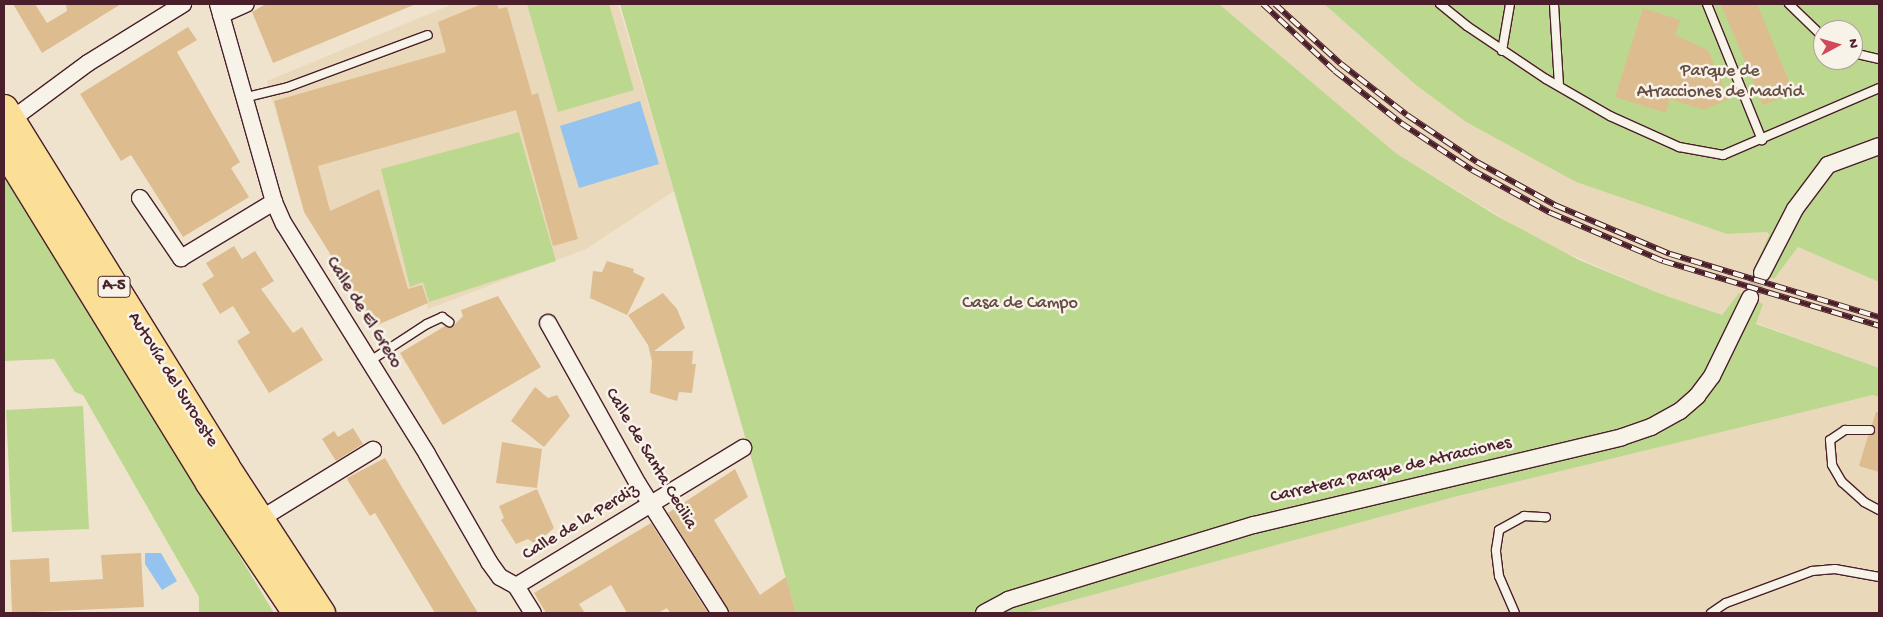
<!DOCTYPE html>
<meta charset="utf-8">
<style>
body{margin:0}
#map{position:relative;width:1883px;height:617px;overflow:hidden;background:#efe3ce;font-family:"Gochi Hand",sans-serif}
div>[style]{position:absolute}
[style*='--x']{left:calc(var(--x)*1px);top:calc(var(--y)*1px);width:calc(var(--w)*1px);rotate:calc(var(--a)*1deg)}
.built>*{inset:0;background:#ead8bb}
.green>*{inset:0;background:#bcd88f}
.water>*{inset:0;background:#94c3ef}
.building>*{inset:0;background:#ddbd90}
.minor-tunnel>*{height:16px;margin-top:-8px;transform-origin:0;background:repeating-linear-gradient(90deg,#cebcad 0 16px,transparent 0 24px)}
.roads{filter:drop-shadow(1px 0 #4a1f2b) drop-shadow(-1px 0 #4a1f2b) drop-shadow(0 1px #4a1f2b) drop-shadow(0 -1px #4a1f2b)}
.service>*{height:8px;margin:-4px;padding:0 4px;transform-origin:4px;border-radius:4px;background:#f7f3e8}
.minor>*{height:16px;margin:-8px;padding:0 8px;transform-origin:8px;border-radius:8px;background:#f7f3e8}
.motorway>*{height:28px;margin:-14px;padding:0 14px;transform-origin:14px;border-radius:14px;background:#fbdf96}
.rail>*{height:5.5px;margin-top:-2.75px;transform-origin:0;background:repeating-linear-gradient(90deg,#f7f3e8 0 11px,#4a1f2b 0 22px);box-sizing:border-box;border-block:1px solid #4a1f2b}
span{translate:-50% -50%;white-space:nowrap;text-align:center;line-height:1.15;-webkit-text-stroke:5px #f7f3e8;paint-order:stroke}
.shield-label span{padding:1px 4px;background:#f7f3e8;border:1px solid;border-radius:4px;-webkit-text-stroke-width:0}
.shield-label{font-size:16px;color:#4a1f2b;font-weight:700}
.park-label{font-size:18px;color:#664d44}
.street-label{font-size:18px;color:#4a1f2b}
.frame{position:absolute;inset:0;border:5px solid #4a1f2b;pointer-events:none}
.north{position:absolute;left:1813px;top:20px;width:50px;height:50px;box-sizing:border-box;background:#f7f3e8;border:1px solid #b29e9c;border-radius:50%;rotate:84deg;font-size:14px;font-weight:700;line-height:20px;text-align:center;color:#4a1f2b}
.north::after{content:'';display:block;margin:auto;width:18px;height:22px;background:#d1495b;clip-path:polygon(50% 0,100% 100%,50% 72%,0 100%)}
</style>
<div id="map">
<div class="built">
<div style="clip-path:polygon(453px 4px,618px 4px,674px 191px,586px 249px,428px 309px,427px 303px,375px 326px,303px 207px,267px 81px)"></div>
<div style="clip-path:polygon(1219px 4px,1324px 4px,1416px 85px,1466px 122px,1576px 182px,1727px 234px,1767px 232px,1774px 279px,1798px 247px,1879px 282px,1879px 368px,1756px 323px,1739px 293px,1722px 315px,1661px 294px,1542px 242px,1397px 154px)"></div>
<div style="clip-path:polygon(1873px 395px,1879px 397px,1879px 613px,1026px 613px,1454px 497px)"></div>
</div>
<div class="green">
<div style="clip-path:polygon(527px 4px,609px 4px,634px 90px,558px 112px)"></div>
<div style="clip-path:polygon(620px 4px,1219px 4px,1397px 154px,1497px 216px,1579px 260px,1661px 294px,1722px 315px,1739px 293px,1763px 304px,1756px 324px,1879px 368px,1879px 397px,1873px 395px,1454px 497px,1026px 613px,796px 613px)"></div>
<div style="clip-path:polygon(evenodd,1324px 4px,1879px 4px,1879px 282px,1798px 247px,1774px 279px,1754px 269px,1769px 235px,1767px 232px,1727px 234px,1576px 182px,1466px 122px,1416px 85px,1324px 4px,1823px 30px,1853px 30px,1853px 60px,1823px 60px,1823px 30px)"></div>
<div style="clip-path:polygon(519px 132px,556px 261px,429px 302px,423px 282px,410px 287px,381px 169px)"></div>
<div style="clip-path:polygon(4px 168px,29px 209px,274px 613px,199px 613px,199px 597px,83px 395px,75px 392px,54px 359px,4px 361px)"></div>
<div style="clip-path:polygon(83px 406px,89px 529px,12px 532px,6px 410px)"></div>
</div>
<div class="water">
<div style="clip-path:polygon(640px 101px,659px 164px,579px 188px,560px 126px)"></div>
<div style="clip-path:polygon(145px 553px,161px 553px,177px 581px,162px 590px,145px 564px)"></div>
</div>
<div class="building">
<div style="clip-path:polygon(13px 4px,35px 4px,47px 23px,67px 11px,66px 4px,121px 4px,42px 53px)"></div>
<div style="clip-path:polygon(266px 4px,416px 4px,273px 63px,252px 12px)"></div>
<div style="clip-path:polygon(482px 4px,497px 4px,499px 9px,507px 7px,532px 95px,538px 93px,578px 239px,553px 246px,516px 110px,318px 166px,330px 211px,379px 189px,408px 289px,422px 285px,428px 303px,375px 326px,304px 212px,274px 101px,446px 52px,438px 22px)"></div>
<div style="clip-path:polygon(1721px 4px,1757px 4px,1794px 93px,1763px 105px)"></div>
<div style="clip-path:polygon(1643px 8px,1680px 20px,1675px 35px,1708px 50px,1729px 99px,1704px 110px,1670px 99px,1666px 113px,1615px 97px)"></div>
<div style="clip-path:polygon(188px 27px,197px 40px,177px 52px,240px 162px,231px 168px,249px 197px,183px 237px,131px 155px,121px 161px,80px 94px)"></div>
<div style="clip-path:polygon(234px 246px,242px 259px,255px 251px,274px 281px,261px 289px,293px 333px,302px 327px,323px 360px,269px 393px,237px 341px,250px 333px,233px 306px,220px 314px,202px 284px,214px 276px,206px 263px)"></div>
<div style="clip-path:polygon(607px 261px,634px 269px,633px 272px,645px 278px,627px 315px,590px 298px,593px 271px,602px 272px)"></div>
<div style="clip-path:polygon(663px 293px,677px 309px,685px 328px,654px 351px,693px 351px,692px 364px,696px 364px,692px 393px,679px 392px,677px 401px,650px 393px,652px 361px,648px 345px,628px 315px)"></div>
<div style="clip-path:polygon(498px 296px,541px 367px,443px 425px,400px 353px,445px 326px,452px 327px,463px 316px,461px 310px)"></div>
<div style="clip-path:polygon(535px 387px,548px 398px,557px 395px,570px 416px,544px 447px,511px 421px)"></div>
<div style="clip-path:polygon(1876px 412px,1879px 412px,1879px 472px,1859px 466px,1868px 436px,1875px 432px,1872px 425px)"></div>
<div style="clip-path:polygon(353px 428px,363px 444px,336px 461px,322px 439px,334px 431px,338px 437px)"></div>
<div style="clip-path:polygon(502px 442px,542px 449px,537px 488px,496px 483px)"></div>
<div style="clip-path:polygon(385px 458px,406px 494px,478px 613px,435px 613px,375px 513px,370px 516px,348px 481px,347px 478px)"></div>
<div style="clip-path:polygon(735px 469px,748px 497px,714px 520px,760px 595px,786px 577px,796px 613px,730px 613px,668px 513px)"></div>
<div style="clip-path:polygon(537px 489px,554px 528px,535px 544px,528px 539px,516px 544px,501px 520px,504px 518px,499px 506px)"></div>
<div style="clip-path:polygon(651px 523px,708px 613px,670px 613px,667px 608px,658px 613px,627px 613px,611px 585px,579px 604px,585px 613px,546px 613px,534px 593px)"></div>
<div style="clip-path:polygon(141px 553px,144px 607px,12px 613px,10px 560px,49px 558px,50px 582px,103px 579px,101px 555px)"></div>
</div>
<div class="minor-tunnel">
<div style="--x:1750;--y:298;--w:28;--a:-64"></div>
</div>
<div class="roads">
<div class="service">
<div style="--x:1440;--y:4;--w:35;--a:39"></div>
<div style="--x:1467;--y:26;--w:95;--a:33.9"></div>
<div style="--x:1546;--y:79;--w:74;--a:30"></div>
<div style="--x:1610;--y:116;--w:76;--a:24.2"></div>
<div style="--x:1679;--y:147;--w:45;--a:10.3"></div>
<div style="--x:1723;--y:155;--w:170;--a:-23.2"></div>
<div style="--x:1554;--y:4;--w:82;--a:86.5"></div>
<div style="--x:1707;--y:4;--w:147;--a:68"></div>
<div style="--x:1789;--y:4;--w:47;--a:44.1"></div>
<div style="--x:1502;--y:51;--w:48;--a:-80.3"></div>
<div style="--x:1853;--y:53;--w:27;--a:13"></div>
<div style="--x:247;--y:97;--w:42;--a:-13.7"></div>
<div style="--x:288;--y:87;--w:149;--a:-20.4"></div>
<div style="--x:370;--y:361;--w:68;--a:-33"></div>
<div style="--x:427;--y:324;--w:17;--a:-25"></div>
<div style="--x:442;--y:317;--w:9;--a:36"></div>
<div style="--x:1870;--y:430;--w:25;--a:180"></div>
<div style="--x:1845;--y:430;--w:18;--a:146"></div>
<div style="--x:1830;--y:440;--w:25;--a:85"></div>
<div style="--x:1832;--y:465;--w:20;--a:60"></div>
<div style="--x:1842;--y:482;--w:30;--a:42"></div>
<div style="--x:1864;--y:502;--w:17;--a:28"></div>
<div style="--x:1515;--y:613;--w:40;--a:-113.4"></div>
<div style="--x:1499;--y:576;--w:26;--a:-97"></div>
<div style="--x:1496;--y:550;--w:20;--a:-81"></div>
<div style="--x:1499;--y:530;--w:29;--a:-29"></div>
<div style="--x:1524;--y:516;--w:22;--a:3"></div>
<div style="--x:1711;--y:613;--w:18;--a:-34"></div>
<div style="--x:1726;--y:603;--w:92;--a:-20.4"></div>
<div style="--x:1812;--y:571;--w:23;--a:-5"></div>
<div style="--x:1835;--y:569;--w:45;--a:10.3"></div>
</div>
<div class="minor">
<div style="--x:218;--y:4;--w:206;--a:74.2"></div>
<div style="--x:274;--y:202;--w:24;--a:66"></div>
<div style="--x:284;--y:224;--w:271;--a:58.1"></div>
<div style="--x:427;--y:454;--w:125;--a:60.1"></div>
<div style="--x:489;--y:562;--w:19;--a:54"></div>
<div style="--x:500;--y:577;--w:18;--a:29"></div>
<div style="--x:516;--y:586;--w:32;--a:58"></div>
<div style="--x:221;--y:15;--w:27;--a:-24"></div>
<div style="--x:11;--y:120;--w:96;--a:-36.5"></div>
<div style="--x:88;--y:63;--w:112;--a:-31.8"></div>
<div style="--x:140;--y:198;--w:73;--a:55.7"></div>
<div style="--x:181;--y:258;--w:109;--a:-31.1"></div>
<div style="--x:1762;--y:273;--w:72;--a:-62.7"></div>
<div style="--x:1795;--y:209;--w:55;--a:-53.1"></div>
<div style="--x:1828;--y:165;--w:54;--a:-20.4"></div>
<div style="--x:548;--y:323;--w:184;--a:60.8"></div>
<div style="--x:638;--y:484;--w:153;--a:57.6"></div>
<div style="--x:259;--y:520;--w:134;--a:-31.6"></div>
<div style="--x:516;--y:586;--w:266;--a:-31.3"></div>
<div style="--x:984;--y:613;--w:27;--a:-28"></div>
<div style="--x:1008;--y:600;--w:257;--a:-17"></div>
<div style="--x:1254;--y:525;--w:378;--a:-13.4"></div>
<div style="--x:1622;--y:437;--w:31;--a:-19"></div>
<div style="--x:1651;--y:427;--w:33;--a:-29"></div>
<div style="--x:1680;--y:411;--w:23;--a:-41"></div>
<div style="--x:1697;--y:396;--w:25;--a:-53"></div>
<div style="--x:1712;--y:376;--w:87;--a:-64"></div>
</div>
<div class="motorway">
<div style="--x:4;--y:109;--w:420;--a:58.2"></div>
<div style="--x:225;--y:466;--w:176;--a:56.9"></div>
<div style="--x:4;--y:148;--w:393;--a:58.4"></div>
<div style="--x:210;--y:483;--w:156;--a:56.2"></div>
</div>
</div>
<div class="rail">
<div style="--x:1263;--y:4;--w:98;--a:42.9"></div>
<div style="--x:1335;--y:71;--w:84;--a:38.2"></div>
<div style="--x:1401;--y:123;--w:85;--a:33.5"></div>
<div style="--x:1472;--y:170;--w:90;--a:28.6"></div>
<div style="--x:1551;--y:213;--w:122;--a:23.2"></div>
<div style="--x:1663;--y:261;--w:226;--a:16.7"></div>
<div style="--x:1275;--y:4;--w:89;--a:42.3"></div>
<div style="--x:1341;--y:64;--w:83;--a:37.7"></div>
<div style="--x:1407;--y:115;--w:84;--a:33.9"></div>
<div style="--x:1477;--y:162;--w:89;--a:28.9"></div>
<div style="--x:1555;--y:205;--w:125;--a:23.1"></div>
<div style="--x:1670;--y:254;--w:218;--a:16.8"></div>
</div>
<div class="shield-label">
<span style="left:114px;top:287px">A-5</span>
</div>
<div class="park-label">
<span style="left:1720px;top:83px">Parque de<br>Atracciones de Madrid</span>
<span style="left:1020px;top:304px">Casa de Campo</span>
</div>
<div class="street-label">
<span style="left:363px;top:313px;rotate:58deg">Calle de El Greco</span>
<span style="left:172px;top:380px;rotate:58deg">Autovía del Suroeste</span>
<span style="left:650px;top:459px;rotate:59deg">Calle de Santa Cecilia</span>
<span style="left:1391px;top:471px;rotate:-13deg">Carretera Parque de Atracciones</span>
<span style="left:581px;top:523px;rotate:-31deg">Calle de la Perdiz</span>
</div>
<div class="frame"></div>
<div class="north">N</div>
</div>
